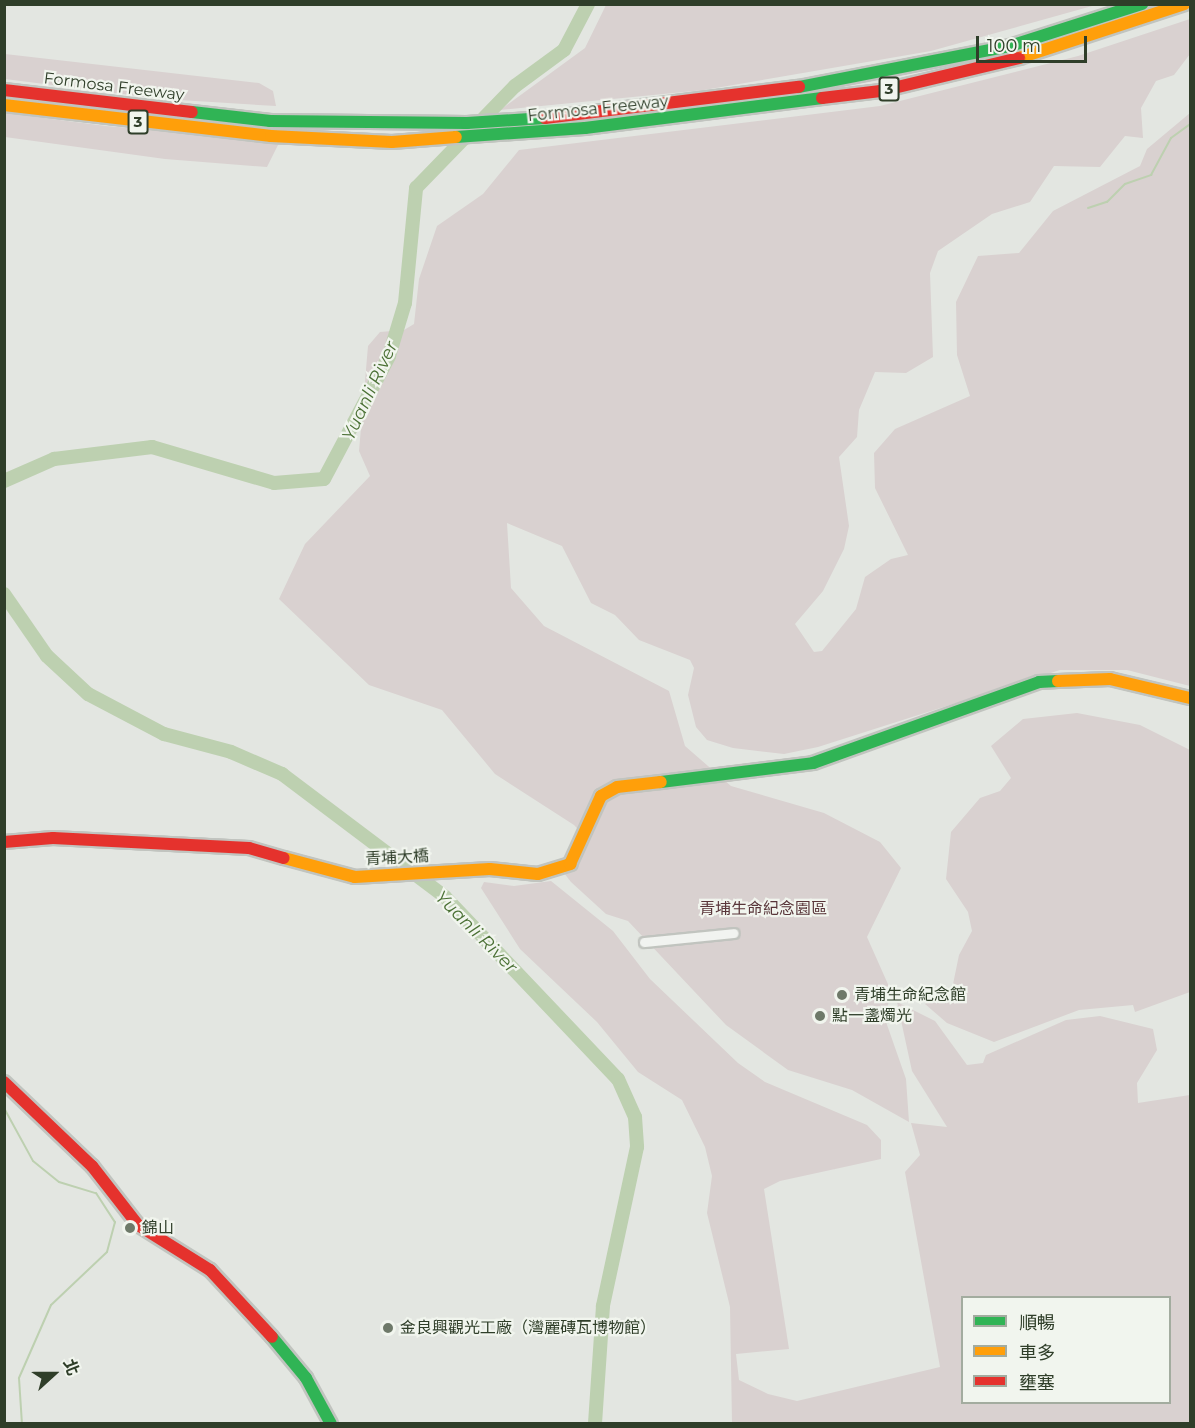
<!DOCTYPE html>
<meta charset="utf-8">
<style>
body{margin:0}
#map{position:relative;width:1195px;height:1428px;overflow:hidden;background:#e3e6e1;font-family:Montserrat,"Noto Sans TC",sans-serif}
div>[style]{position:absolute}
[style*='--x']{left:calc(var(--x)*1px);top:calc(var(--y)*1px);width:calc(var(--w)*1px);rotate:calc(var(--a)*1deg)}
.green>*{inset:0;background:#d9d1d0}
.stream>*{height:2px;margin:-1px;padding:0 1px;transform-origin:1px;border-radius:1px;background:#bdd0b0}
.river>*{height:14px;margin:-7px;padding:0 7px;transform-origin:7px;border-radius:7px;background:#bdd0b0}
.roads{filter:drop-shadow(2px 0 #c1c4bf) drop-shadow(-2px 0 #c1c4bf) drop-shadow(0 2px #c1c4bf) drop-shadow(0 -2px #c1c4bf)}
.street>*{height:9px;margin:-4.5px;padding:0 4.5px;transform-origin:4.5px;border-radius:4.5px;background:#f1f3f0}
.fast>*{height:12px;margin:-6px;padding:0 6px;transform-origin:6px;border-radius:6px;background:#30b455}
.slow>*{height:12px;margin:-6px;padding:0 6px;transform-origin:6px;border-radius:6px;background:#ff9f0a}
.jam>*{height:12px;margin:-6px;padding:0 6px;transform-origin:6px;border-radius:6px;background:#e5322d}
.dots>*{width:16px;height:16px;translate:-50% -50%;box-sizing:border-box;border:3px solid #f1f5ee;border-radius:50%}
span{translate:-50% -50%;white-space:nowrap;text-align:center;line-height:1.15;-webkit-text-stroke:4.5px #f1f5ee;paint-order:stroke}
.shield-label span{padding:2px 4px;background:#f1f5ee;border:2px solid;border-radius:4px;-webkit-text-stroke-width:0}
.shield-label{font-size:15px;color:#2f3e29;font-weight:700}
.street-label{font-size:16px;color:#2f3e29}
.park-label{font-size:16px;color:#59363a}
.poi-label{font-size:16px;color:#2f3e29}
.left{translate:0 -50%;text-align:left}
.water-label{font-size:18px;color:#4a7034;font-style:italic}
.frame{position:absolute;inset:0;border:6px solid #2f3e29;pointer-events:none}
.legend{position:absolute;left:961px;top:1296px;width:210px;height:108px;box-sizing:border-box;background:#f1f5ee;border:2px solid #a3ac9f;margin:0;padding:8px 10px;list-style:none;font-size:18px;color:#2f3e29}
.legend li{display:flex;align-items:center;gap:12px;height:30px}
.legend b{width:30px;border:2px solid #a3ac9f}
.north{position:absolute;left:24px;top:1344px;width:60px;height:60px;-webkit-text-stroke:4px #f1f5ee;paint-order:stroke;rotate:69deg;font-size:16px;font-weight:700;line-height:24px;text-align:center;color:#2f3e29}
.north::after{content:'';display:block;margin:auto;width:21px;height:27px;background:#2f3e29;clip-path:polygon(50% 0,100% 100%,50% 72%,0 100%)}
.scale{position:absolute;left:976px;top:36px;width:111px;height:27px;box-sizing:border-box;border:3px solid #2f3e29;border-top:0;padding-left:8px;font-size:18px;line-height:21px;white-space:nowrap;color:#2f3e29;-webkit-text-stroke:4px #f1f5ee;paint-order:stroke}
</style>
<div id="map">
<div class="green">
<div style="clip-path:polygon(606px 5px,1091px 4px,1092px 6px,931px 51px,704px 90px,500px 110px,585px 48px)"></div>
<div style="clip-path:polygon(1190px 19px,1190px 54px,1174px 75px,1156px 81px,1141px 108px,1143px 138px,1125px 136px,1100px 167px,1054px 166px,1030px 202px,992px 214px,938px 251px,930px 273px,933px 357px,906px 373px,875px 372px,859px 410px,857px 437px,839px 457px,849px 526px,844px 549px,823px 591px,795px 624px,814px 652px,822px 651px,856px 609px,865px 577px,891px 559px,908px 555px,875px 488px,874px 453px,895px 429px,970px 396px,957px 355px,956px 302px,978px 256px,1019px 253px,1053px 211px,1140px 166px,1147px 149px,1190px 113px,1190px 686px,1127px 670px,1060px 670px,818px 747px,784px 754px,733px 748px,707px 740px,696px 727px,688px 695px,694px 668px,690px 660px,639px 640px,615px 615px,591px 603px,562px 546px,507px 523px,511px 588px,544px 626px,669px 691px,685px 746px,731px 786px,824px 813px,880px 842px,901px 868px,867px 937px,891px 991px,885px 1019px,906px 1079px,909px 1122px,852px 1090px,788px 1070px,726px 1025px,628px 921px,606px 914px,571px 882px,564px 873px,579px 861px,588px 840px,574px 825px,495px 774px,442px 710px,369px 685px,279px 599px,305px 544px,370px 476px,359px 451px,368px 346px,380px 332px,404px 330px,414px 324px,419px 279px,437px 226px,483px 194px,519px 150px,880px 106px,1078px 56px)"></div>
<div style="clip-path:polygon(5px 54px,259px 83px,273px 91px,276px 106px,163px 99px,5px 79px)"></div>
<div style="clip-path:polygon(5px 113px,106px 126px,280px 141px,267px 167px,165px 159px,5px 137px)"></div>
<div style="clip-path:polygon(1077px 713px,1140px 725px,1190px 750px,1190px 992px,1135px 1012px,1133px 1005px,1079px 1010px,994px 1042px,947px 1023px,925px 1004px,952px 989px,959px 955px,972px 931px,968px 912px,946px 879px,951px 832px,980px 798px,1000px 791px,1011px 778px,991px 746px,1023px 719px)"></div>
<div style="clip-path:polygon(evenodd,551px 881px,613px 931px,650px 979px,738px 1063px,765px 1082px,867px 1125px,881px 1140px,881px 1159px,780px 1181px,764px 1189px,789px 1349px,736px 1354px,739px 1380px,768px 1394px,797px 1401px,940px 1367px,905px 1172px,920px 1155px,911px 1123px,947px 1127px,912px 1071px,897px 1002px,935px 1021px,967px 1065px,983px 1063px,986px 1055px,1066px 1020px,1100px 1016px,1153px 1029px,1157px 1050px,1137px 1083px,1138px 1103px,1190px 1095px,1190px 1423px,732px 1423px,730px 1307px,707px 1213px,712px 1176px,705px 1147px,682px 1100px,638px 1072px,597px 1022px,520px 949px,481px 888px,484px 882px,514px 886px,551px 881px,962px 1298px,1170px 1298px,1170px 1402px,962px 1402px,962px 1298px)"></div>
</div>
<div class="stream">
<div style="--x:1088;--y:208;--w:20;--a:-18"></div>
<div style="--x:1107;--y:202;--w:25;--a:-45"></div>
<div style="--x:1125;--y:184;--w:28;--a:-19"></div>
<div style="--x:1151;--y:175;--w:42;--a:-61.6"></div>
<div style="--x:1171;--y:138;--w:24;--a:-36"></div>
<div style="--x:4;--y:1108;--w:60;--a:61.3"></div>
<div style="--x:33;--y:1161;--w:33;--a:39"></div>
<div style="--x:59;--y:1182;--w:39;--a:17"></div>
<div style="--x:96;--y:1193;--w:35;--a:57"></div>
<div style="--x:115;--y:1222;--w:31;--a:105"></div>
<div style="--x:107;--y:1252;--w:77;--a:136.6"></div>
<div style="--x:51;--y:1305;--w:80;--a:113.7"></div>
<div style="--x:19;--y:1378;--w:46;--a:86.3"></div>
</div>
<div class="river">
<div style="--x:4;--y:481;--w:55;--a:-23.7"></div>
<div style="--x:54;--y:459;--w:99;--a:-7"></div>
<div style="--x:152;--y:447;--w:127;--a:16.4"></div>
<div style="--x:274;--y:483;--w:50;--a:-4.6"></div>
<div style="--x:324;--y:479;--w:139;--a:-62.1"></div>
<div style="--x:389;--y:356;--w:55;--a:-73.2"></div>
<div style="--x:405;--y:303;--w:116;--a:-84.5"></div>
<div style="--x:416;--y:188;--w:142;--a:-45.9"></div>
<div style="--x:515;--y:86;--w:61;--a:-36.3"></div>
<div style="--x:564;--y:50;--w:52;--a:-62.4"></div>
<div style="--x:4;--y:594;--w:75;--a:55.3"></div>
<div style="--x:47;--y:656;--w:56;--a:42.8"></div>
<div style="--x:88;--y:694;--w:86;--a:27.8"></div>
<div style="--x:164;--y:734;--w:69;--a:15"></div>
<div style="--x:231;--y:752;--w:56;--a:23.3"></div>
<div style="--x:282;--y:774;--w:204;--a:37"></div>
<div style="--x:445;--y:897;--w:251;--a:46.5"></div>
<div style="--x:618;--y:1079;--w:42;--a:65.9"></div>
<div style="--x:635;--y:1117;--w:30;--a:86"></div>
<div style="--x:637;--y:1147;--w:163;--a:102.1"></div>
<div style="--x:603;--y:1306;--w:118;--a:93.9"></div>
</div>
<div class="roads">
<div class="street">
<div style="--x:644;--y:942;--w:90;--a:-5.7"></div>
</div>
<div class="fast">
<div style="--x:799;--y:87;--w:215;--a:-11"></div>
<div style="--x:1010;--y:46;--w:139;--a:-17.7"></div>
<div style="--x:192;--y:112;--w:79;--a:6.6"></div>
<div style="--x:270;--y:121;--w:197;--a:0.6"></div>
<div style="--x:467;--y:123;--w:78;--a:-3.7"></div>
<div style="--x:456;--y:137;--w:129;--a:-4"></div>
<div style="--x:585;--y:128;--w:239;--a:-7.2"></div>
<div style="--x:661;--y:782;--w:153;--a:-7.1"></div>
<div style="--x:813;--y:763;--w:240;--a:-19.7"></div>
<div style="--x:1039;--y:682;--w:19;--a:-3"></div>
<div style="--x:272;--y:1337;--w:53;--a:50.3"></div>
<div style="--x:306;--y:1378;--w:52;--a:61.5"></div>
</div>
<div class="slow">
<div style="--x:1019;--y:58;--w:174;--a:-18.1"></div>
<div style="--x:4;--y:105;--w:269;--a:6.6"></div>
<div style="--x:271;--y:136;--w:121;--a:2.8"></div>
<div style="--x:392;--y:142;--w:64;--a:-4.5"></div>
<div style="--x:1058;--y:681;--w:52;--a:-2.2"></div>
<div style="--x:1110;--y:679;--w:82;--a:13.4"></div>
<div style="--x:284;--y:858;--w:73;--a:15"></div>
<div style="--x:355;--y:877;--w:135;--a:-3.4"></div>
<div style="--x:490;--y:869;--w:48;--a:5.9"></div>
<div style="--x:538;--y:874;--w:34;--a:-17"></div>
<div style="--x:570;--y:864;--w:75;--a:-65.5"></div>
<div style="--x:601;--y:796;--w:18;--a:-29"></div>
<div style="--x:617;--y:787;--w:44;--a:-6.5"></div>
</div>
<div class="jam">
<div style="--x:4;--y:90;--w:189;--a:6.7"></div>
<div style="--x:822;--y:98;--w:59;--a:-6.8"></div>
<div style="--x:881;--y:91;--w:142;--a:-13.4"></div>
<div style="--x:545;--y:118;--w:256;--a:-7"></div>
<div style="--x:4;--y:842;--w:49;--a:-4.7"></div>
<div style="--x:53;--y:838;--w:196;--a:2.9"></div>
<div style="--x:249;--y:848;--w:36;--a:16"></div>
<div style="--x:4;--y:1082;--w:122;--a:43.7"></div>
<div style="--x:92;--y:1166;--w:75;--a:52.1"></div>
<div style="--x:138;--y:1225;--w:85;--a:32"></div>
<div style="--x:210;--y:1270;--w:91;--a:47.2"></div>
</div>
</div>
<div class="dots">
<div style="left:842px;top:995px;background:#6e7969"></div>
<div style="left:820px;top:1016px;background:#6e7969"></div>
<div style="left:130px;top:1228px;background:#6e7969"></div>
<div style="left:388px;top:1328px;background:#6e7969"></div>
</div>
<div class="shield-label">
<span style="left:889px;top:89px">3</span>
<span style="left:138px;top:122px">3</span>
</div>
<div class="street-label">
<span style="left:114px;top:87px;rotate:7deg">Formosa Freeway</span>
<span style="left:598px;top:109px;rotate:-6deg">Formosa Freeway</span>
<span style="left:397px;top:858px;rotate:-3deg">青埔大橋</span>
</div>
<div class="park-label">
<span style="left:763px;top:909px">青埔生命紀念園區</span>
</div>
<div class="poi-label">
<span class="left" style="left:854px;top:995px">青埔生命紀念館</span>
<span class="left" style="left:832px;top:1016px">點一盞燭光</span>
<span class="left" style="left:142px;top:1228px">錦山</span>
<span class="left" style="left:400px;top:1328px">金良興觀光工廠（灣麗磚瓦博物館）</span>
</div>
<div class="water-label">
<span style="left:370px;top:391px;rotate:-65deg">Yuanli River</span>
<span style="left:476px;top:932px;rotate:45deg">Yuanli River</span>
</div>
<div class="frame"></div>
<ul class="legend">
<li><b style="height:8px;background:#30b455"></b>順暢</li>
<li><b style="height:8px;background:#ff9f0a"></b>車多</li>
<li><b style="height:8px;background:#e5322d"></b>壅塞</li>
</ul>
<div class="north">北</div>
<div class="scale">100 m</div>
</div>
